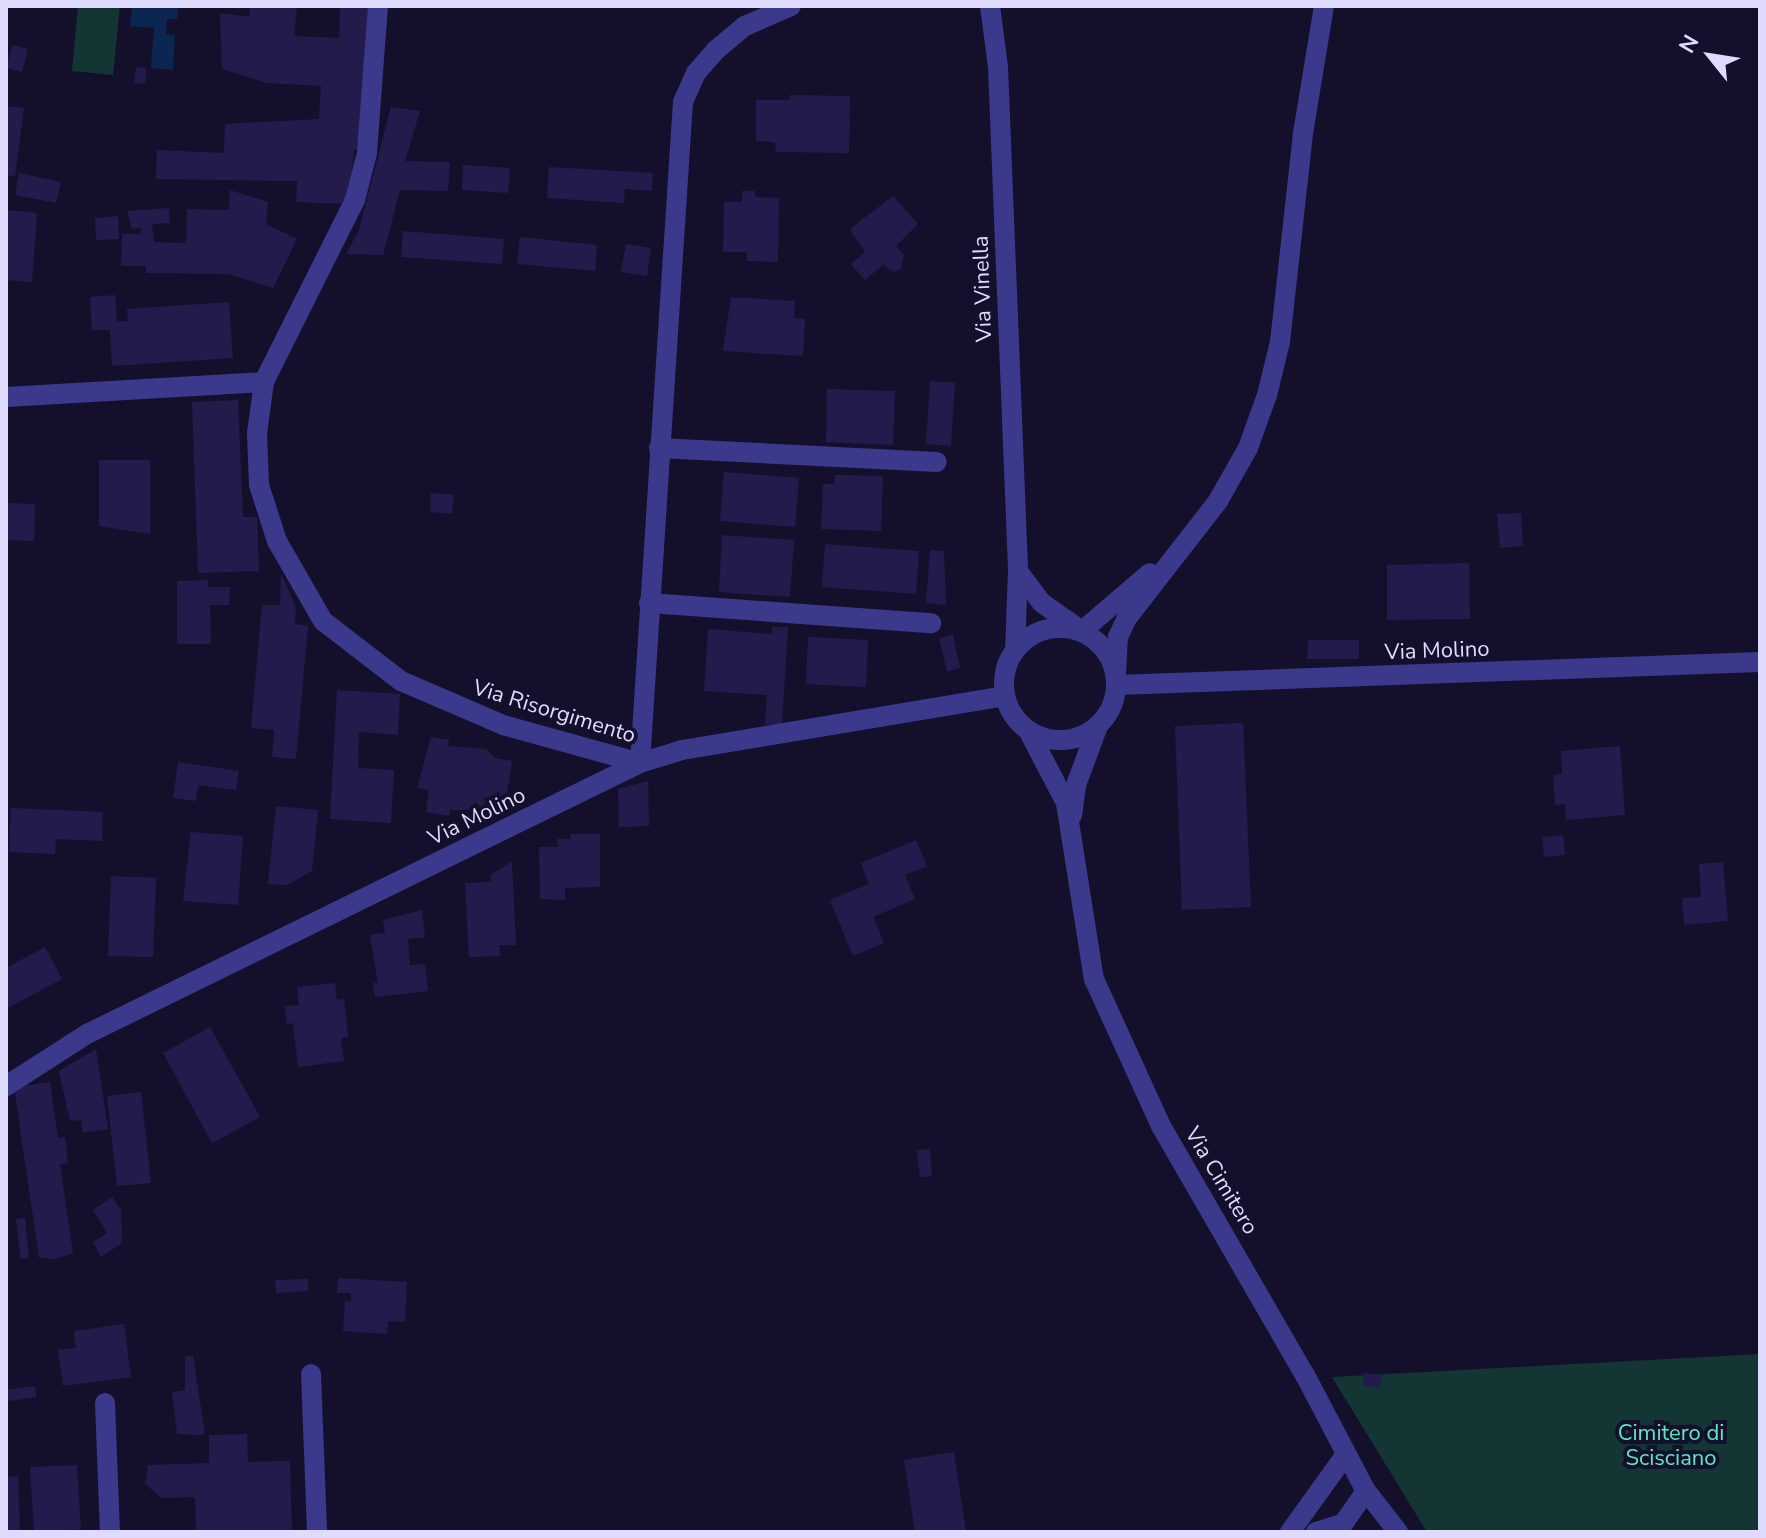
<!DOCTYPE html>
<style>
body{margin:0}
#map{position:relative;width:1766px;height:1538px;overflow:hidden;background:#14102c;font-family:"Nunito Sans",sans-serif}
div>[style]{position:absolute}
[style*='--x']{left:calc(var(--x)*1px);top:calc(var(--y)*1px);width:calc(var(--w)*1px);rotate:calc(var(--a)*1deg)}
.green>*{inset:0;background:#133634}
.water>*{inset:0;background:#0b2650}
.building>*{inset:0;background:#241b4d}
.street>*{height:20px;margin:-10px;padding:0 10px;transform-origin:10px;border-radius:10px;background:#3a398c}
.street>.ring{margin:-10px;padding:0;box-sizing:content-box;background:none;border:20px solid #3a398c;border-radius:50%}
span{translate:-50% -50%;white-space:nowrap;text-align:center;line-height:1.15;-webkit-text-stroke:8px #14102c;paint-order:stroke}
.street-label{font-size:22px;color:#dedbff}
.park-label{font-size:22px;color:#60e5c0}
.frame{position:absolute;inset:0;border:8px solid #dedbff;pointer-events:none}
.north{position:absolute;left:1670px;top:16px;width:80px;height:80px;-webkit-text-stroke:6px #14102c;paint-order:stroke;rotate:300deg;font-size:22px;font-weight:700;line-height:32px;text-align:center;color:#dedbff}
.north::after{content:'';display:block;margin:auto;width:28px;height:36px;background:#dedbff;clip-path:polygon(50% 0,100% 100%,50% 72%,0 100%)}
</style>
<div id="map">
<div class="green">
<div style="clip-path:polygon(78px 6px,120px 6px,113px 75px,72px 71px)"></div>
<div style="clip-path:polygon(1760px 1354px,1760px 1532px,1427px 1532px,1332px 1377px)"></div>
</div>
<div class="water">
<div style="clip-path:polygon(132px 6px,178px 6px,177px 19px,167px 19px,166px 34px,175px 35px,173px 70px,151px 68px,154px 28px,130px 26px)"></div>
</div>
<div class="building">
<div style="clip-path:polygon(250px 6px,297px 6px,294px 36px,339px 38px,340px 6px,368px 6px,363px 151px,354px 150px,349px 204px,296px 202px,297px 181px,156px 179px,157px 150px,224px 153px,225px 124px,319px 119px,321px 86px,267px 83px,222px 69px,220px 13px,250px 17px)"></div>
<div style="clip-path:polygon(12px 45px,28px 49px,22px 72px,6px 68px)"></div>
<div style="clip-path:polygon(136px 67px,146px 68px,145px 84px,134px 83px)"></div>
<div style="clip-path:polygon(790px 95px,850px 96px,849px 153px,776px 152px,775px 142px,756px 141px,756px 100px,790px 100px)"></div>
<div style="clip-path:polygon(6px 106px,24px 108px,15px 176px,6px 175px)"></div>
<div style="clip-path:polygon(391px 107px,420px 111px,405px 161px,450px 162px,448px 191px,400px 190px,383px 255px,346px 254px,359px 230px)"></div>
<div style="clip-path:polygon(463px 165px,510px 168px,508px 193px,462px 190px)"></div>
<div style="clip-path:polygon(549px 167px,653px 173px,652px 191px,625px 189px,624px 203px,547px 198px)"></div>
<div style="clip-path:polygon(19px 173px,61px 182px,56px 203px,15px 195px)"></div>
<div style="clip-path:polygon(230px 190px,268px 202px,266px 224px,297px 239px,273px 288px,228px 274px,146px 273px,146px 266px,121px 266px,122px 234px,140px 234px,141px 228px,132px 229px,127px 211px,169px 208px,170px 223px,152px 224px,154px 242px,186px 243px,187px 209px,229px 210px)"></div>
<div style="clip-path:polygon(742px 191px,755px 191px,755px 197px,779px 198px,778px 262px,747px 261px,747px 252px,723px 252px,724px 202px,742px 202px)"></div>
<div style="clip-path:polygon(893px 196px,918px 224px,896px 246px,904px 255px,901px 269px,894px 272px,883px 265px,865px 280px,851px 264px,865px 252px,850px 229px)"></div>
<div style="clip-path:polygon(6px 210px,37px 213px,32px 282px,6px 280px)"></div>
<div style="clip-path:polygon(118px 216px,119px 239px,96px 240px,95px 218px)"></div>
<div style="clip-path:polygon(403px 231px,504px 239px,502px 264px,401px 257px)"></div>
<div style="clip-path:polygon(520px 237px,597px 245px,595px 271px,517px 264px)"></div>
<div style="clip-path:polygon(626px 244px,651px 248px,647px 276px,621px 272px)"></div>
<div style="clip-path:polygon(115px 295px,117px 322px,128px 321px,127px 309px,229px 302px,233px 358px,112px 366px,110px 330px,92px 330px,90px 297px)"></div>
<div style="clip-path:polygon(731px 297px,795px 301px,794px 318px,805px 319px,803px 356px,723px 351px)"></div>
<div style="clip-path:polygon(930px 381px,955px 383px,951px 446px,926px 444px)"></div>
<div style="clip-path:polygon(827px 389px,895px 391px,893px 445px,826px 442px)"></div>
<div style="clip-path:polygon(238px 400px,243px 517px,257px 517px,259px 571px,198px 573px,192px 402px)"></div>
<div style="clip-path:polygon(99px 460px,150px 460px,150px 534px,99px 526px)"></div>
<div style="clip-path:polygon(724px 472px,799px 478px,795px 527px,720px 521px)"></div>
<div style="clip-path:polygon(835px 475px,883px 476px,881px 531px,821px 529px,823px 484px,834px 484px)"></div>
<div style="clip-path:polygon(431px 493px,454px 495px,452px 514px,430px 512px)"></div>
<div style="clip-path:polygon(6px 503px,35px 504px,34px 541px,6px 540px)"></div>
<div style="clip-path:polygon(1521px 513px,1523px 546px,1500px 548px,1497px 514px)"></div>
<div style="clip-path:polygon(722px 535px,794px 540px,790px 597px,719px 592px)"></div>
<div style="clip-path:polygon(825px 544px,919px 551px,916px 594px,822px 587px)"></div>
<div style="clip-path:polygon(930px 550px,944px 551px,946px 605px,926px 603px)"></div>
<div style="clip-path:polygon(1469px 563px,1470px 619px,1387px 620px,1387px 565px)"></div>
<div style="clip-path:polygon(281px 574px,296px 607px,295px 624px,308px 626px,296px 759px,272px 757px,274px 730px,251px 728px,262px 605px,280px 605px)"></div>
<div style="clip-path:polygon(208px 580px,208px 587px,230px 587px,229px 605px,210px 605px,211px 644px,177px 644px,177px 581px)"></div>
<div style="clip-path:polygon(772px 627px,788px 627px,782px 724px,765px 725px,767px 695px,704px 691px,708px 629px,772px 634px)"></div>
<div style="clip-path:polygon(953px 635px,960px 668px,947px 672px,939px 638px)"></div>
<div style="clip-path:polygon(808px 637px,868px 640px,866px 687px,806px 684px)"></div>
<div style="clip-path:polygon(1308px 640px,1359px 640px,1359px 659px,1307px 659px)"></div>
<div style="clip-path:polygon(337px 690px,400px 694px,398px 735px,359px 732px,358px 768px,394px 770px,391px 823px,330px 819px)"></div>
<div style="clip-path:polygon(1243px 723px,1251px 907px,1182px 910px,1175px 726px)"></div>
<div style="clip-path:polygon(431px 737px,449px 740px,448px 746px,486px 749px,495px 758px,512px 761px,506px 798px,497px 797px,486px 810px,450px 810px,449px 816px,426px 812px,429px 790px,417px 788px)"></div>
<div style="clip-path:polygon(1620px 746px,1625px 815px,1566px 820px,1565px 804px,1555px 805px,1553px 775px,1562px 774px,1561px 751px)"></div>
<div style="clip-path:polygon(178px 762px,239px 771px,236px 790px,198px 785px,196px 801px,173px 798px)"></div>
<div style="clip-path:polygon(648px 781px,649px 826px,619px 827px,618px 789px)"></div>
<div style="clip-path:polygon(276px 806px,318px 810px,312px 871px,287px 885px,268px 884px)"></div>
<div style="clip-path:polygon(11px 808px,103px 812px,102px 841px,56px 839px,55px 854px,9px 852px)"></div>
<div style="clip-path:polygon(191px 832px,243px 836px,238px 905px,183px 901px)"></div>
<div style="clip-path:polygon(570px 834px,600px 834px,600px 887px,565px 888px,565px 900px,540px 899px,539px 847px,558px 847px,557px 839px,571px 839px)"></div>
<div style="clip-path:polygon(1563px 835px,1565px 855px,1544px 857px,1542px 837px)"></div>
<div style="clip-path:polygon(916px 840px,927px 866px,905px 875px,915px 899px,873px 917px,884px 943px,853px 956px,830px 900px,869px 884px,861px 863px)"></div>
<div style="clip-path:polygon(512px 861px,516px 945px,499px 945px,500px 956px,469px 957px,465px 883px,491px 882px,491px 875px)"></div>
<div style="clip-path:polygon(1723px 862px,1728px 921px,1684px 925px,1682px 898px,1701px 897px,1699px 864px)"></div>
<div style="clip-path:polygon(111px 876px,156px 878px,153px 957px,108px 956px)"></div>
<div style="clip-path:polygon(422px 910px,425px 937px,408px 939px,410px 965px,425px 964px,428px 991px,375px 997px,373px 983px,378px 983px,370px 935px,385px 933px,383px 920px)"></div>
<div style="clip-path:polygon(45px 947px,62px 979px,6px 1009px,6px 968px)"></div>
<div style="clip-path:polygon(335px 983px,337px 1000px,344px 999px,347px 1026px,348px 1037px,341px 1038px,344px 1061px,298px 1067px,293px 1023px,287px 1024px,285px 1006px,299px 1005px,297px 987px)"></div>
<div style="clip-path:polygon(210px 1027px,260px 1117px,212px 1143px,163px 1053px)"></div>
<div style="clip-path:polygon(96px 1049px,108px 1129px,83px 1133px,81px 1120px,70px 1121px,59px 1071px)"></div>
<div style="clip-path:polygon(50px 1082px,58px 1138px,65px 1137px,68px 1163px,60px 1164px,73px 1253px,56px 1259px,39px 1258px,14px 1087px)"></div>
<div style="clip-path:polygon(141px 1092px,151px 1183px,117px 1186px,107px 1096px)"></div>
<div style="clip-path:polygon(930px 1149px,932px 1176px,920px 1177px,917px 1150px)"></div>
<div style="clip-path:polygon(112px 1197px,121px 1210px,122px 1243px,101px 1257px,93px 1242px,107px 1233px,93px 1210px)"></div>
<div style="clip-path:polygon(25px 1218px,29px 1258px,21px 1259px,16px 1219px)"></div>
<div style="clip-path:polygon(338px 1278px,407px 1282px,405px 1322px,388px 1321px,387px 1334px,343px 1331px,345px 1301px,351px 1302px,351px 1293px,337px 1293px)"></div>
<div style="clip-path:polygon(308px 1279px,308px 1291px,276px 1293px,275px 1280px)"></div>
<div style="clip-path:polygon(124px 1324px,131px 1377px,63px 1386px,58px 1350px,76px 1348px,74px 1331px)"></div>
<div style="clip-path:polygon(193px 1355px,205px 1435px,177px 1434px,172px 1392px,185px 1390px,185px 1357px)"></div>
<div style="clip-path:polygon(1364px 1373px,1382px 1375px,1380px 1388px,1363px 1386px)"></div>
<div style="clip-path:polygon(35px 1386px,36px 1397px,9px 1401px,7px 1390px)"></div>
<div style="clip-path:polygon(247px 1434px,248px 1462px,290px 1461px,292px 1532px,196px 1532px,195px 1497px,162px 1498px,145px 1484px,148px 1465px,209px 1463px,209px 1435px)"></div>
<div style="clip-path:polygon(954px 1452px,966px 1532px,915px 1532px,904px 1460px)"></div>
<div style="clip-path:polygon(77px 1465px,81px 1529px,34px 1532px,30px 1467px)"></div>
<div style="clip-path:polygon(18px 1476px,20px 1532px,6px 1532px,6px 1477px)"></div>
</div>
<div class="street">
<div style="--x:378;--y:6;--w:147;--a:94.3"></div>
<div style="--x:367;--y:153;--w:49;--a:104.3"></div>
<div style="--x:355;--y:200;--w:203;--a:116.6"></div>
<div style="--x:264;--y:382;--w:51;--a:97.8"></div>
<div style="--x:257;--y:433;--w:52;--a:87.8"></div>
<div style="--x:259;--y:485;--w:59;--a:72.2"></div>
<div style="--x:277;--y:541;--w:92;--a:60.1"></div>
<div style="--x:323;--y:621;--w:98;--a:37.6"></div>
<div style="--x:401;--y:681;--w:111;--a:23.3"></div>
<div style="--x:503;--y:725;--w:142;--a:15.5"></div>
<div style="--x:990;--y:6;--w:62;--a:82.5"></div>
<div style="--x:998;--y:67;--w:503;--a:87.72"></div>
<div style="--x:1018;--y:570;--w:80;--a:92.1"></div>
<div style="--x:6;--y:397;--w:258;--a:-3.3"></div>
<div style="--x:659;--y:448;--w:278;--a:2.9"></div>
<div style="--x:1020;--y:574;--w:36;--a:53"></div>
<div style="--x:1042;--y:603;--w:49;--a:35"></div>
<div style="--x:1082;--y:631;--w:89;--a:-40.5"></div>
<div style="--x:649;--y:603;--w:283;--a:4.1"></div>
<div class="ring" style="left:1004px;top:628px;width:92px;height:92px"></div>
<div style="--x:1116;--y:674;--w:37;--a:-87"></div>
<div style="--x:1118;--y:637;--w:21;--a:-65"></div>
<div style="--x:1127;--y:618;--w:148;--a:-52.1"></div>
<div style="--x:1218;--y:501;--w:61;--a:-60.5"></div>
<div style="--x:1248;--y:448;--w:56;--a:-70.3"></div>
<div style="--x:1267;--y:395;--w:55;--a:-76.2"></div>
<div style="--x:1280;--y:342;--w:210;--a:-83.7"></div>
<div style="--x:1303;--y:133;--w:129;--a:-80.6"></div>
<div style="--x:1116;--y:685;--w:644;--a:-2.05"></div>
<div style="--x:1029;--y:732;--w:80;--a:62.5"></div>
<div style="--x:1066;--y:803;--w:178;--a:81"></div>
<div style="--x:1094;--y:979;--w:162;--a:65.5"></div>
<div style="--x:1161;--y:1126;--w:288;--a:60"></div>
<div style="--x:1305;--y:1375;--w:131;--a:62.3"></div>
<div style="--x:1366;--y:1491;--w:52;--a:52"></div>
<div style="--x:640;--y:763;--w:662;--a:-86.28"></div>
<div style="--x:683;--y:102;--w:32;--a:-66"></div>
<div style="--x:696;--y:73;--w:30;--a:-49"></div>
<div style="--x:716;--y:50;--w:38;--a:-40"></div>
<div style="--x:745;--y:26;--w:50;--a:-23.5"></div>
<div style="--x:1072;--y:815;--w:30;--a:-82"></div>
<div style="--x:1076;--y:785;--w:63;--a:-69.6"></div>
<div style="--x:6;--y:1086;--w:96;--a:-32.7"></div>
<div style="--x:87;--y:1034;--w:616;--a:-26.11"></div>
<div style="--x:640;--y:763;--w:44;--a:-17.2"></div>
<div style="--x:682;--y:750;--w:327;--a:-9.5"></div>
<div style="--x:311;--y:1374;--w:158;--a:87.8"></div>
<div style="--x:105;--y:1403;--w:129;--a:87.8"></div>
<div style="--x:1290;--y:1532;--w:96;--a:-54.3"></div>
<div style="--x:1316;--y:1532;--w:28;--a:-17"></div>
<div style="--x:1343;--y:1524;--w:40;--a:-55.1"></div>
</div>
<div class="street-label">
<span style="left:983px;top:289px;rotate:-92deg">Via Vinella</span>
<span style="left:1437px;top:651px;rotate:-2deg">Via Molino</span>
<span style="left:554px;top:712px;rotate:17deg">Via Risorgimento</span>
<span style="left:477px;top:817px;rotate:-26deg">Via Molino</span>
<span style="left:1221px;top:1181px;rotate:59deg">Via Cimitero</span>
</div>
<div class="park-label">
<span style="left:1671px;top:1446px">Cimitero di<br>Scisciano</span>
</div>
<div class="frame"></div>
<div class="north">N</div>
</div>
